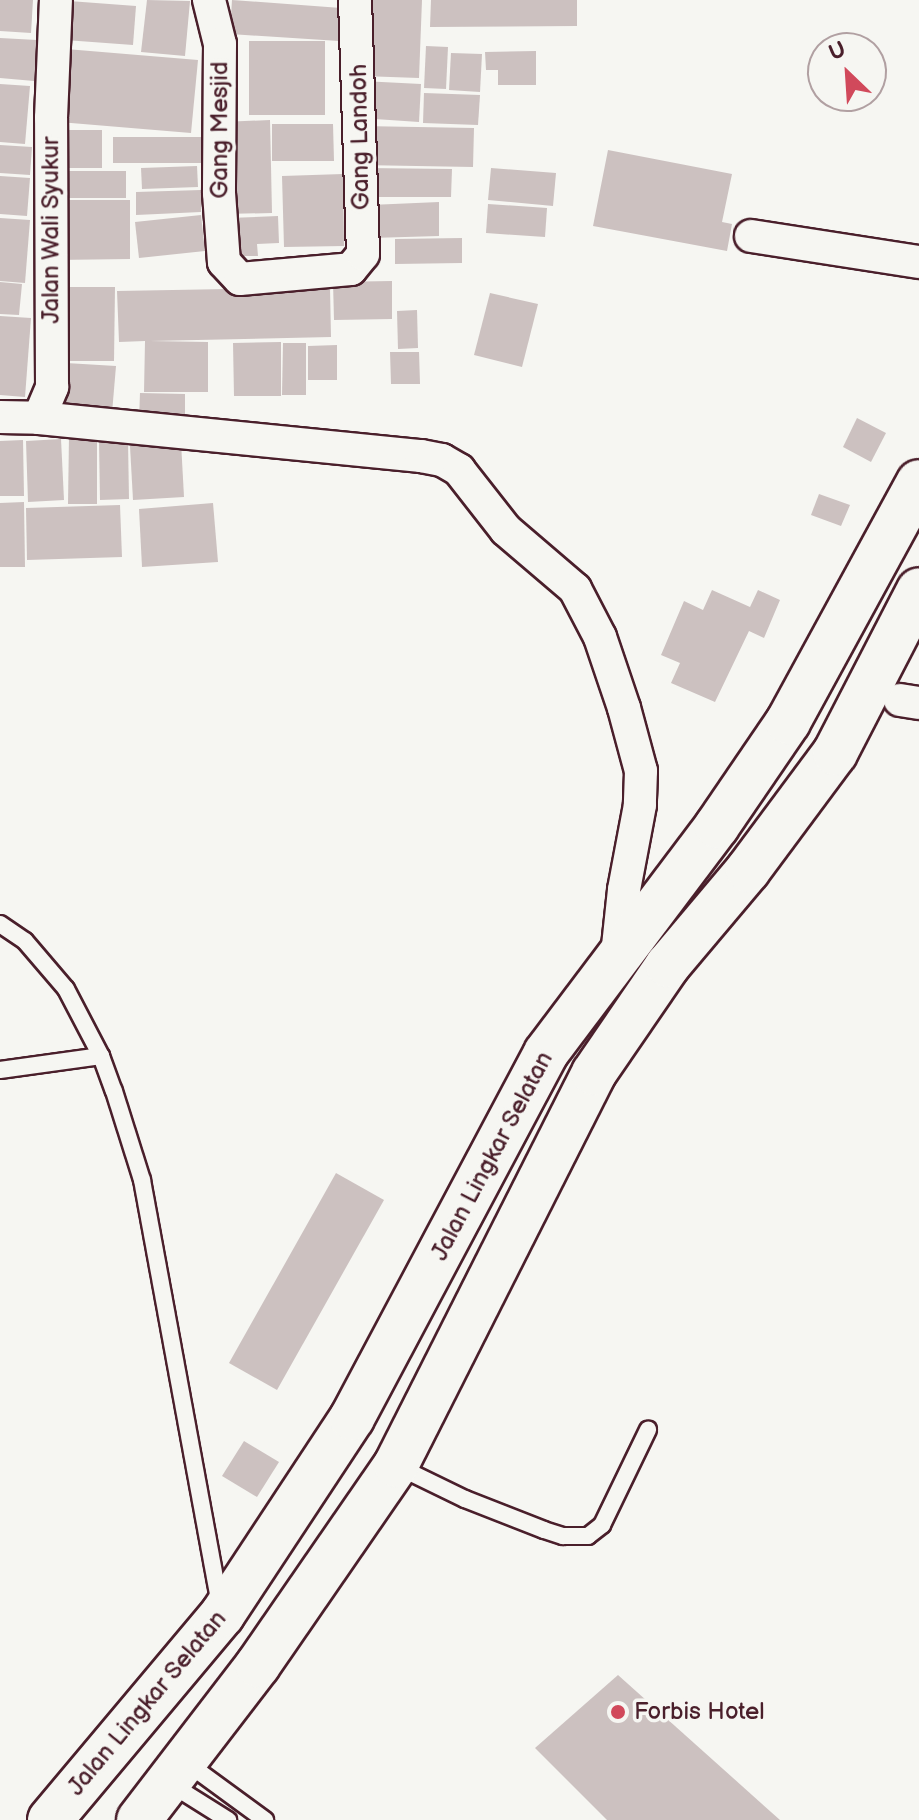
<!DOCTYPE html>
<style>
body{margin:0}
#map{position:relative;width:919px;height:1820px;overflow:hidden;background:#f6f6f2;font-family:"Balsamiq Sans",sans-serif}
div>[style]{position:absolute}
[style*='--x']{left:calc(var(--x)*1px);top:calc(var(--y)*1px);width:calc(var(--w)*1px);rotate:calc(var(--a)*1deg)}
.building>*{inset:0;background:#ccc1c0}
.roads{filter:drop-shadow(2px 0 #4a1f2b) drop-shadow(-2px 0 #4a1f2b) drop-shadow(0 2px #4a1f2b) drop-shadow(0 -2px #4a1f2b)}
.service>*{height:16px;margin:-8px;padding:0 8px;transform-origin:8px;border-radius:8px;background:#f6f6f2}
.minor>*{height:32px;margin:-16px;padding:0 16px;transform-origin:16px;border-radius:16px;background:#f6f6f2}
.trunk>*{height:44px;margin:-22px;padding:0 22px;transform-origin:22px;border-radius:22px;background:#f6f6f2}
.dots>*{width:22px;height:22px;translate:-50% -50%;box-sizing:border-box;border:4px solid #f6f6f2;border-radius:50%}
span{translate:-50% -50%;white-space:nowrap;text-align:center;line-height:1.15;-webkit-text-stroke:7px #f6f6f2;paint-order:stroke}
.street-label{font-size:24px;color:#4a1f2b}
.poi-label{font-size:24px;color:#4a1f2b}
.left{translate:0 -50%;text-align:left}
.north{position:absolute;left:807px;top:32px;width:80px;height:80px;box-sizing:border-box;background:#f6f6f2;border:2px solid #b1a0a2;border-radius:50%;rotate:335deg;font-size:22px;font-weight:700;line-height:32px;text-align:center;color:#4a1f2b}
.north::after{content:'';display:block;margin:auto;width:28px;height:36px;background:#d1495b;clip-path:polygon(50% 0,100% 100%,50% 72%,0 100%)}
</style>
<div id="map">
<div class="building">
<div style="clip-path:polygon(0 0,33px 0,31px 33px,0 31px)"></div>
<div style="clip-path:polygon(147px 0,190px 1px,185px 56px,141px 52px)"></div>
<div style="clip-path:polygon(232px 0,341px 8px,339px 41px,230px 34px)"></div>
<div style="clip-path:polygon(365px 0,422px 0,419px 78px,362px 76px)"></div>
<div style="clip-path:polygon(431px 0,577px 0,577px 26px,430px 27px)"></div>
<div style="clip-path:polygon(69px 1px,136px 6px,133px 45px,65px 40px)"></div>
<div style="clip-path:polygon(0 38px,37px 40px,34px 81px,0 78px)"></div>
<div style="clip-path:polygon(249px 41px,325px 41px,325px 115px,249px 115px)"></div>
<div style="clip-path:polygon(426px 46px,448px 47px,446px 89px,424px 88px)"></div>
<div style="clip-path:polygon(66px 49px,198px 60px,191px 133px,59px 122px)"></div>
<div style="clip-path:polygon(536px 51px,536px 85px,498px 85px,498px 70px,486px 70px,485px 52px)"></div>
<div style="clip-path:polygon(451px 53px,482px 54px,480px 92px,449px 90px)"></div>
<div style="clip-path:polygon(362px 81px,421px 84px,419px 122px,360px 118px)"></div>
<div style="clip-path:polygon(0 84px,30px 86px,25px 144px,0 142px)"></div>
<div style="clip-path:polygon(424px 93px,480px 95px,478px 125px,423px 123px)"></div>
<div style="clip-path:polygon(270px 120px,272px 213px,224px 214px,222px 122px)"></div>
<div style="clip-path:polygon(272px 124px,333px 124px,334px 161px,272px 161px)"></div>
<div style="clip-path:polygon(361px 126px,474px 128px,473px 167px,360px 165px)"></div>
<div style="clip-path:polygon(58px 130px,102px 130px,102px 168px,57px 168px)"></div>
<div style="clip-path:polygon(113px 137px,202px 137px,201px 163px,113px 163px)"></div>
<div style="clip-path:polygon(0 145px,32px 147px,30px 175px,0 173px)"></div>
<div style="clip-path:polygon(608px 150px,732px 174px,722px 222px,732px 224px,727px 251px,593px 226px)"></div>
<div style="clip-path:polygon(197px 166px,198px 187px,142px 189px,141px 168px)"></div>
<div style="clip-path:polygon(365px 168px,452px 169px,451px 197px,364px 197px)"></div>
<div style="clip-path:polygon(491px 168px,556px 173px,553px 206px,488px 200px)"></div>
<div style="clip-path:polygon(56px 171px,126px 171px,126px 198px,56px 198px)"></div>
<div style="clip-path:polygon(343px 174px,344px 246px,284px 247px,282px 176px)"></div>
<div style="clip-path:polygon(0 176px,30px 178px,27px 216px,0 214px)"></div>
<div style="clip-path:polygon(201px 190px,201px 212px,136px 215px,136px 192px)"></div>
<div style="clip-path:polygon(55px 200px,130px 200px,130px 259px,56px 260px)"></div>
<div style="clip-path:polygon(439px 202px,439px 236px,371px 238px,370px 205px)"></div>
<div style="clip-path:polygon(488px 204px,547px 208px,545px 237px,486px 233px)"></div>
<div style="clip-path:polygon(201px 215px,205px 251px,139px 258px,135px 222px)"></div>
<div style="clip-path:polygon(278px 216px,279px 243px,257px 244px,258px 256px,240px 256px,240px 245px,230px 245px,229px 218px)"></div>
<div style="clip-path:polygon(0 218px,30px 220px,25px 283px,0 281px)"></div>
<div style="clip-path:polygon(462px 238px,462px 263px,395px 264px,395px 239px)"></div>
<div style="clip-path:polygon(392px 281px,392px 319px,334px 320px,333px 282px)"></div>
<div style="clip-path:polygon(0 282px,22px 284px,19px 315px,0 314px)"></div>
<div style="clip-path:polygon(64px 287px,115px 287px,114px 361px,63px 361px)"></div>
<div style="clip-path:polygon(330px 287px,331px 337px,150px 341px,208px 342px,208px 392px,144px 392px,145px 341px,119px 342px,117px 291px)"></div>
<div style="clip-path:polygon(490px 293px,538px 304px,522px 367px,474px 355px)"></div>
<div style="clip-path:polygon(417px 310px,418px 348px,398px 349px,397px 311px)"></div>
<div style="clip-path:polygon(0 316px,31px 318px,25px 397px,0 395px)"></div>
<div style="clip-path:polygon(281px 342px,281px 396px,234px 396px,233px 343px)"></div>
<div style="clip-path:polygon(283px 343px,306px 343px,306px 395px,282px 395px)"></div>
<div style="clip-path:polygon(337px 345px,337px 380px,308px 380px,308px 346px)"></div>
<div style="clip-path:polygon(390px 352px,419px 352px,420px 384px,391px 384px)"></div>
<div style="clip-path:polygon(66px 363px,116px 366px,112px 413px,63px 410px)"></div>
<div style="clip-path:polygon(140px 393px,185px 394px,185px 422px,139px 421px)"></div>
<div style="clip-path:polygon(857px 418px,886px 433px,871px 462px,843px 447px)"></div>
<div style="clip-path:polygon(69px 436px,97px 436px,97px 504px,68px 504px)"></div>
<div style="clip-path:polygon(61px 439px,64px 500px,28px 502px,26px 441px)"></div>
<div style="clip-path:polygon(23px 440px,24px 496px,0 496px,0 441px)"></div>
<div style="clip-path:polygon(99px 441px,128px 441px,129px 499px,100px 500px)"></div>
<div style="clip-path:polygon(181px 442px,184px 497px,133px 500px,130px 446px)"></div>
<div style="clip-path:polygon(819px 494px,850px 505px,841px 526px,811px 515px)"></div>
<div style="clip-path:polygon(24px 502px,25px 567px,0 567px,0 503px)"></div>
<div style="clip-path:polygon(213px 503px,218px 562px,142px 567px,139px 509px)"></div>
<div style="clip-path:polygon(120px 505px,122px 557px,27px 560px,26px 508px)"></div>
<div style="clip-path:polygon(712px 590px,750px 607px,758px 590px,780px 600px,764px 638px,749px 631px,715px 702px,671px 683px,680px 663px,661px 655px,684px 601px,703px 610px)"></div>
<div style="clip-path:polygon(336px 1173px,384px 1200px,277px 1390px,229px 1363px)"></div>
<div style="clip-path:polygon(244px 1441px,279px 1462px,257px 1497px,222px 1476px)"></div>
<div style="clip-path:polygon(618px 1675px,780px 1820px,607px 1820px,535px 1748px)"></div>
</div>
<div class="roads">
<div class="service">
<div style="--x:0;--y:924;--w:30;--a:34"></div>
<div style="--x:25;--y:941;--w:63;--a:49.5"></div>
<div style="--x:66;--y:989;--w:76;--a:62.4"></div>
<div style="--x:101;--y:1056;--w:37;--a:70"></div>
<div style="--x:114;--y:1091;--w:93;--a:72.5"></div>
<div style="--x:142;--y:1180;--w:432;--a:79.6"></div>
<div style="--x:0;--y:1070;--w:102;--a:-7.9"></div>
<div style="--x:397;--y:1466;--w:76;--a:25.9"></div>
<div style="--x:465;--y:1499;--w:85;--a:21.4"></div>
<div style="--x:544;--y:1530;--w:20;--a:18"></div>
<div style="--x:563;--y:1536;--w:25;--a:0"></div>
<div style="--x:588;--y:1536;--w:18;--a:-38"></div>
<div style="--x:602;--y:1525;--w:106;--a:-64.2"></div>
<div style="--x:187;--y:1763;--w:97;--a:36.2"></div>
<div style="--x:169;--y:1783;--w:70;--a:32.1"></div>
</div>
<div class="minor">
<div style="--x:209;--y:0;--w:45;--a:76"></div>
<div style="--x:220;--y:44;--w:149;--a:90.4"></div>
<div style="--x:219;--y:193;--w:69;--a:85.9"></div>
<div style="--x:224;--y:262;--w:23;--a:47"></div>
<div style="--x:240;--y:279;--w:111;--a:-5.1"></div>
<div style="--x:351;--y:269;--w:19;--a:-51"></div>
<div style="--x:363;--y:254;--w:254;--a:-91.8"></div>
<div style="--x:751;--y:236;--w:170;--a:8.8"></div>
<div style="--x:0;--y:417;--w:39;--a:1"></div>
<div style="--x:39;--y:418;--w:34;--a:-67"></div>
<div style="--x:52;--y:387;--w:269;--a:-90.2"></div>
<div style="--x:51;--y:118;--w:118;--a:-87.6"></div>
<div style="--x:39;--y:418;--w:384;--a:5.7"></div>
<div style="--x:421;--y:456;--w:21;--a:11"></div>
<div style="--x:442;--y:460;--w:20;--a:30"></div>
<div style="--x:459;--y:470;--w:76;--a:51.9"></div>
<div style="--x:506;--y:530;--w:91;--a:40.5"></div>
<div style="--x:575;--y:589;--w:54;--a:62.5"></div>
<div style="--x:600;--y:637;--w:75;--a:71.3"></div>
<div style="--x:624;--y:708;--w:65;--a:74.9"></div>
<div style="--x:641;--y:771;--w:34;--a:92"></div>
<div style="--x:640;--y:805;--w:86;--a:100.7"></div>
<div style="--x:624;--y:890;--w:65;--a:96.1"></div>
<div style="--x:900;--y:700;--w:19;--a:9"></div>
</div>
<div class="trunk">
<div style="--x:50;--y:1820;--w:268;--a:-50"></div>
<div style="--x:222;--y:1615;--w:236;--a:-56.6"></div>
<div style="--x:352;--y:1418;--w:413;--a:-62"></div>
<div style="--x:546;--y:1053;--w:284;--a:-53"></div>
<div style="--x:717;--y:826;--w:126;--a:-55.7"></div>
<div style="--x:788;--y:722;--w:273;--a:-61.4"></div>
<div style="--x:139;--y:1820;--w:195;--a:-52.5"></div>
<div style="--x:258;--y:1665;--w:243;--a:-55.4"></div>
<div style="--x:396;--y:1465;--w:439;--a:-63.2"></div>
<div style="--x:594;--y:1073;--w:131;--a:-55.6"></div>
<div style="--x:668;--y:965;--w:124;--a:-49.9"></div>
<div style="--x:748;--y:870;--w:146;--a:-53.4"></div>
<div style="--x:835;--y:753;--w:183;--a:-62.7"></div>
</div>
</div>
<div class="dots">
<div style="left:618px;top:1712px;background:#d1495b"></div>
</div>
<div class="street-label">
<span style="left:220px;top:130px;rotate:-90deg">Gang Mesjid</span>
<span style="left:360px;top:137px;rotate:-91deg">Gang Landoh</span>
<span style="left:51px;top:230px;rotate:-90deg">Jalan Wali Syukur</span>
<span style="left:492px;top:1156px;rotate:-62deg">Jalan Lingkar Selatan</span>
<span style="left:147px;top:1703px;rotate:-50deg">Jalan Lingkar Selatan</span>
</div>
<div class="poi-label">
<span class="left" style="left:634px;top:1712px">Forbis Hotel</span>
</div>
<div class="north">U</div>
</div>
